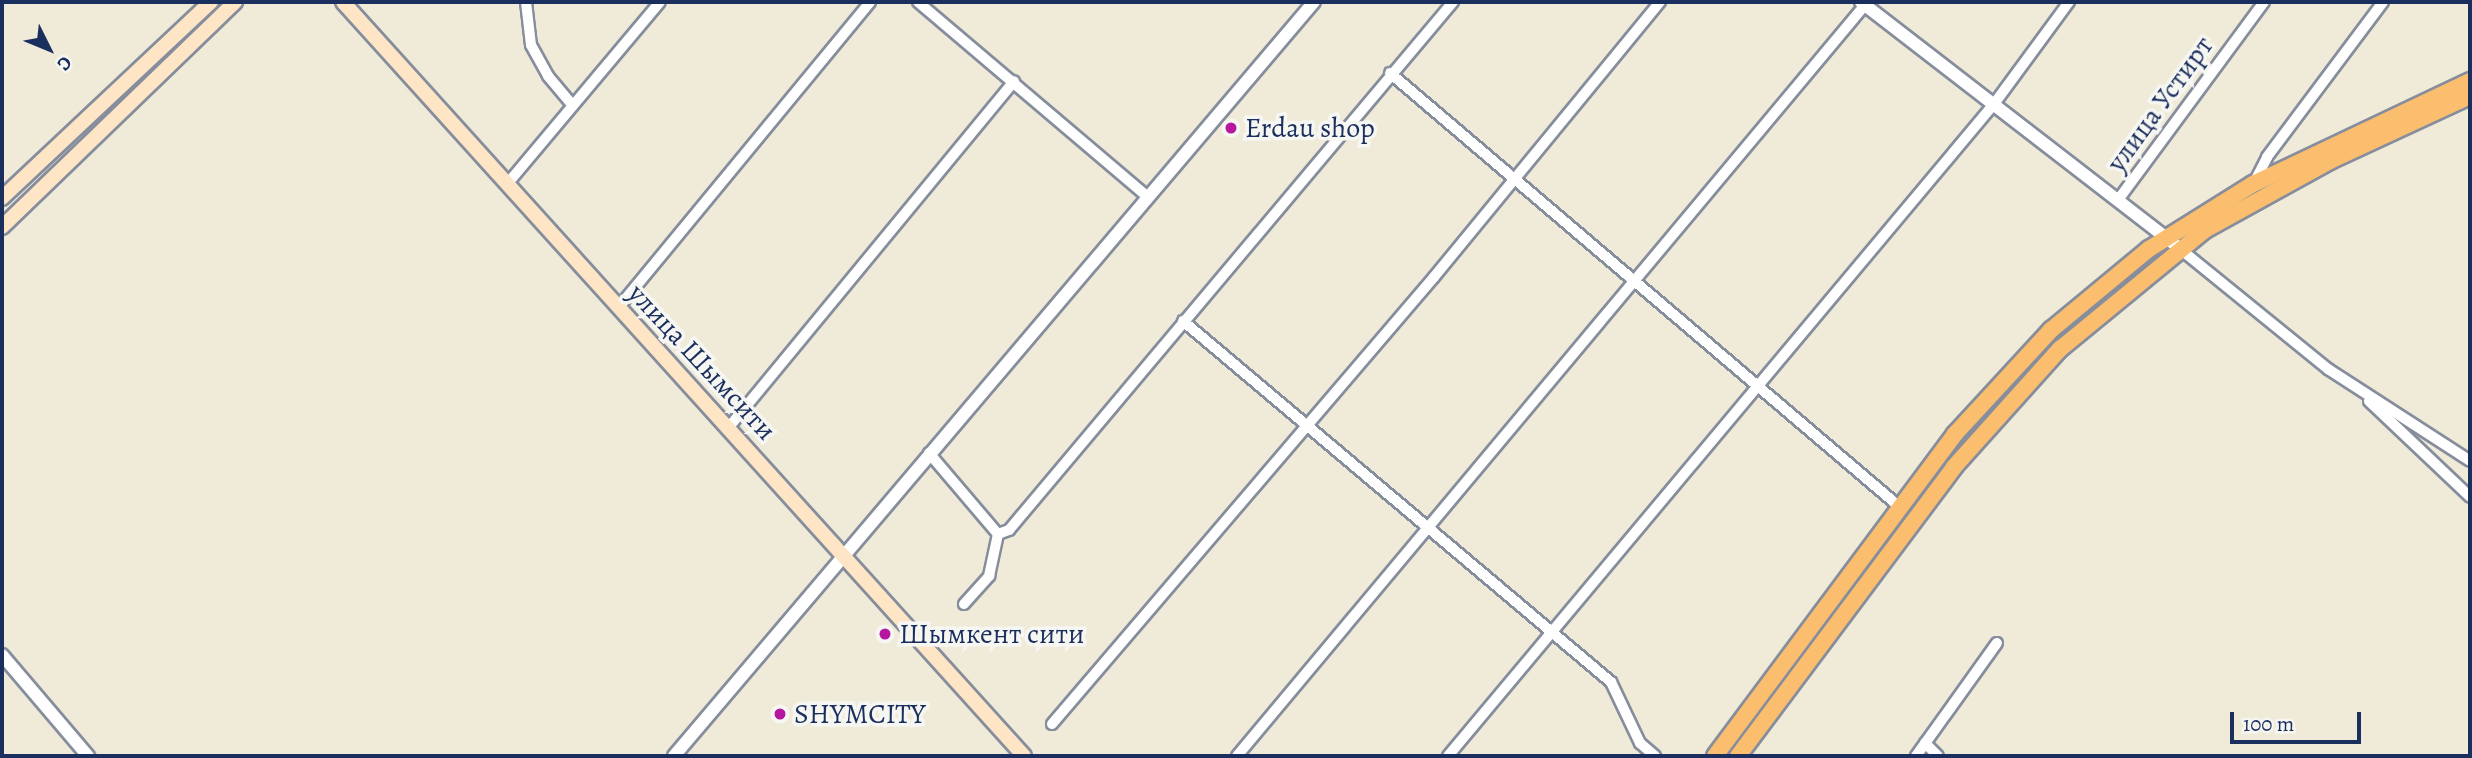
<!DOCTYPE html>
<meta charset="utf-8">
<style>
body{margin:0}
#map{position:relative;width:2472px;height:758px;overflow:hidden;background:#f0ebd9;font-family:Alegreya,serif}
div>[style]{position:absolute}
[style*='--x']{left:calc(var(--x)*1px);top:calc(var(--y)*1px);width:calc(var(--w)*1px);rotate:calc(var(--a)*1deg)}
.roads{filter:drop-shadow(2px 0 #868d9c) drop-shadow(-2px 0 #868d9c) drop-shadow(0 2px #868d9c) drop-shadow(0 -2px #868d9c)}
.minor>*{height:10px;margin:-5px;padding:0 5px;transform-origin:5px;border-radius:5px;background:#fff}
.tertiary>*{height:12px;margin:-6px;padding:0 6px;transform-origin:6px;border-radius:6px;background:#fff}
.secondary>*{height:14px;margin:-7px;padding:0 7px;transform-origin:7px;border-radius:7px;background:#fde5c5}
.trunk>*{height:16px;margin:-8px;padding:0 8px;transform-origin:8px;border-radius:8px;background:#fbbd6e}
.dots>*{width:19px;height:19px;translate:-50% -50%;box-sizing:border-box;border:4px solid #f6f6f2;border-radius:50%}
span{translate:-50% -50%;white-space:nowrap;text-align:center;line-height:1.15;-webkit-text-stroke:7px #f6f6f2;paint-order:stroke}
.street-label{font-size:28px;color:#1b2f5e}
.poi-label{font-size:28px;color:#1b2f5e}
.left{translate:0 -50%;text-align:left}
.frame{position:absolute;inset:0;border:4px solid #1b2f5e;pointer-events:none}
.north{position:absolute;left:14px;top:14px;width:70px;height:70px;-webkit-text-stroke:5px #f6f6f2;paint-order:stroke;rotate:133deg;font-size:19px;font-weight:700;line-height:28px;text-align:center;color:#1b2f5e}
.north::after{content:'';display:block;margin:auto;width:24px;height:32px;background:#1b2f5e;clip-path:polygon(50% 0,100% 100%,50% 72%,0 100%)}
.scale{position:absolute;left:2230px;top:712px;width:131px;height:32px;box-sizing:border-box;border:4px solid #1b2f5e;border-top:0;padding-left:9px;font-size:21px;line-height:24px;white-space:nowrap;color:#1b2f5e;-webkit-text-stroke:5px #f6f6f2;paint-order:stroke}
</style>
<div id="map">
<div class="roads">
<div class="minor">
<div style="--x:526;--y:2;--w:43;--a:83.4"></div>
<div style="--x:531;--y:45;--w:35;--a:61"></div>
<div style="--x:548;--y:76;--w:35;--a:50"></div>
<div style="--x:918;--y:2;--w:302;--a:40.3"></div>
<div style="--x:1390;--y:73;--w:671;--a:40.41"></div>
<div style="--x:508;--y:183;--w:236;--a:-50"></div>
<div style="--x:2254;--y:183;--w:29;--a:-63"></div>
<div style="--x:2267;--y:157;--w:194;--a:-53.2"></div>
<div style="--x:2118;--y:200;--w:246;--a:-53.6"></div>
<div style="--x:2179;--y:248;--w:192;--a:39.1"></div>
<div style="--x:2328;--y:369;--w:169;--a:32.9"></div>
<div style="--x:618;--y:308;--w:396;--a:-50.5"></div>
<div style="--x:1183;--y:321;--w:560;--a:40.15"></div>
<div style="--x:1611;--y:682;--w:68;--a:64.6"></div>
<div style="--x:1640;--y:743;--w:20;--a:41"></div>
<div style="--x:2369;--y:401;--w:139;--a:43.5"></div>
<div style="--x:729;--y:427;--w:448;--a:-50.5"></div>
<div style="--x:929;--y:453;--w:106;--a:49.6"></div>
<div style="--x:998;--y:534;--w:12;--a:-20"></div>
<div style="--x:1009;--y:530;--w:690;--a:-49.94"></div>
<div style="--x:964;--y:604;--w:38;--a:-48"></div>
<div style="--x:989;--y:576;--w:43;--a:-77.9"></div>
<div style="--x:1052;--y:724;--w:588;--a:-49.48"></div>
<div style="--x:1434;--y:277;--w:356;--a:-50.6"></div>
<div style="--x:1925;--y:743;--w:18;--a:45"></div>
<div style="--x:1237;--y:756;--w:979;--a:-50.1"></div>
<div style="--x:1448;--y:756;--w:850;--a:-50.06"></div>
<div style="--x:1994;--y:104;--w:127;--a:-53.7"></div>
<div style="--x:1916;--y:756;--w:139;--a:-54.4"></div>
</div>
<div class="tertiary">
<div style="--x:1861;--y:2;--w:402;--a:37.7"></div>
<div style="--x:2;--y:655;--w:133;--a:49.6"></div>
<div style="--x:674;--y:756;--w:989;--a:-49.68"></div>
</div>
<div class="secondary">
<div style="--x:343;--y:2;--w:1016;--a:47.91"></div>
<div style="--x:2;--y:198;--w:287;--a:-43.2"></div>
<div style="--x:2;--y:227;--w:324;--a:-44"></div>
</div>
<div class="trunk">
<div style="--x:1715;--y:756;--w:402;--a:-53.3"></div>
<div style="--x:1955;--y:434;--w:142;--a:-47.3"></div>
<div style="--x:2051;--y:330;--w:127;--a:-39.6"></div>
<div style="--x:2149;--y:249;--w:123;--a:-32"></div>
<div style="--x:2253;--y:184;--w:240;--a:-25.4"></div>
<div style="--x:1738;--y:756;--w:361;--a:-53.2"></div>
<div style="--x:1954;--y:467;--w:159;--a:-48.1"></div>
<div style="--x:2060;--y:349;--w:188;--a:-39.4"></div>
<div style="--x:2205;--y:230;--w:143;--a:-28.9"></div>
<div style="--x:2330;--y:161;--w:154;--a:-24.9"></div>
</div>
</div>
<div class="dots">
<div style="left:1231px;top:128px;background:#b5179e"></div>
<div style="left:885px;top:634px;background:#b5179e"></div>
<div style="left:780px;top:714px;background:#b5179e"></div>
</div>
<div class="street-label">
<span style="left:2160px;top:104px;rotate:-54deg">улица Устирт</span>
<span style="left:702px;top:362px;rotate:47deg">улица Шымсити</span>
</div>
<div class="poi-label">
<span class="left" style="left:1245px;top:128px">Erdau shop</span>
<span class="left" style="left:899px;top:634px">Шымкент сити</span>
<span class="left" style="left:794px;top:714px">SHYMCITY</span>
</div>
<div class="frame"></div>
<div class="north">С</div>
<div class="scale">100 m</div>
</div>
